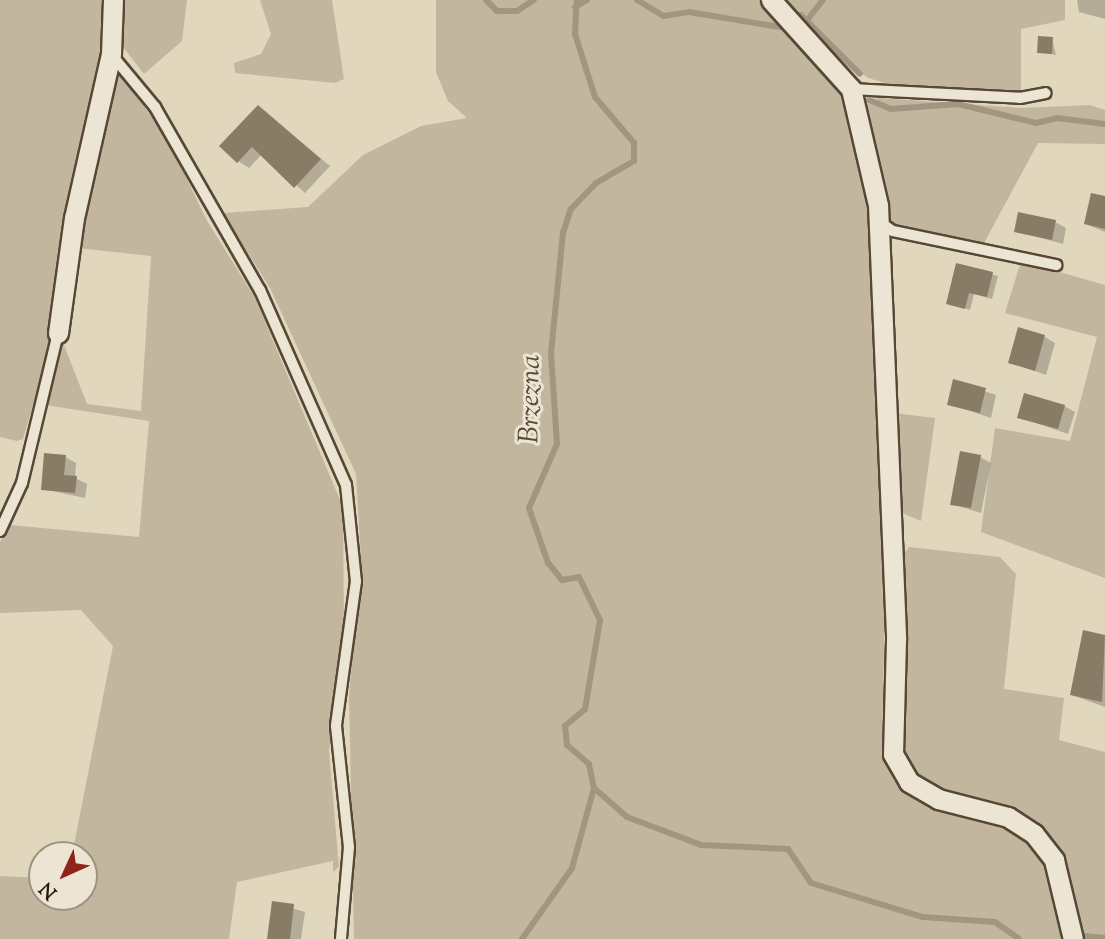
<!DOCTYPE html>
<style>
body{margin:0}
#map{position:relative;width:1105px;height:939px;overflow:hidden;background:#e1d7bd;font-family:"Sorts Mill Goudy",serif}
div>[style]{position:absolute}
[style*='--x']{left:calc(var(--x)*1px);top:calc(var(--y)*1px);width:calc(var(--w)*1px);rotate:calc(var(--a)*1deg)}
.green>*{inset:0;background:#c2b79e}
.shadow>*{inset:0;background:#0003}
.stream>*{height:6px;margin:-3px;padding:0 3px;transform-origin:3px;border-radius:3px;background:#a29680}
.building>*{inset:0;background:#897c67}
.roads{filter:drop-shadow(2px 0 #574836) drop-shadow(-2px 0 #574836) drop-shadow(0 2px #574836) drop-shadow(0 -2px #574836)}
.service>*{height:10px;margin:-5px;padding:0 5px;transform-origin:5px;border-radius:5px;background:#ece5d4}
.minor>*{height:19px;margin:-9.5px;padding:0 9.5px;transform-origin:9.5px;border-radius:9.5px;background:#ece5d4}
span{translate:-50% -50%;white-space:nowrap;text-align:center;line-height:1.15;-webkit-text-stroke:6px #ece5d4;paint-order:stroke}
.water-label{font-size:28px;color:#594b39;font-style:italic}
.north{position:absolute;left:28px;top:841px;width:70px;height:70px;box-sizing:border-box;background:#ece5d4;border:2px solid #9e9383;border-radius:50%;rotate:225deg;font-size:19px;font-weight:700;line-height:28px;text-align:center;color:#291909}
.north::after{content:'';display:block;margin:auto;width:24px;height:32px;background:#8f2418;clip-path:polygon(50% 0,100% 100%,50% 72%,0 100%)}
</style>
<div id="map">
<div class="green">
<div style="clip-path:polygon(0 0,104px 0,106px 39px,46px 360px,23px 439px,17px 441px,0 437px)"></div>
<div style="clip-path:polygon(119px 0,187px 0,182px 41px,144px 74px,120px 43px)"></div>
<div style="clip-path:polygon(260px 0,332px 0,344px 79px,335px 83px,235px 73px,234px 63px,261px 54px,271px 34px)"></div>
<div style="clip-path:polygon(436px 0,758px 0,845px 91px,869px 183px,885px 590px,882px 755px,894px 781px,911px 795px,1028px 838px,1049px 865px,1065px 939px,354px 939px,349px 696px,361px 561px,356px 474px,270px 288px,223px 213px,308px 207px,363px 155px,421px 126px,467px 118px,448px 101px,436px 72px)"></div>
<div style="clip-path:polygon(781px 0,1065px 0,1065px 20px,1021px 29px,1021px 91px,889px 84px,868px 78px,835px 53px)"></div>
<div style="clip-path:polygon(evenodd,118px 72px,167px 137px,206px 219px,255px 298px,343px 507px,344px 633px,329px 751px,339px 867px,333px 872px,333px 861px,237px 882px,229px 939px,0 939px,0 876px,42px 878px,42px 897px,84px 897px,84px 855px,72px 855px,113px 646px,81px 610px,0 613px,0 542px,10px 525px,139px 537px,149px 421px,45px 405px,87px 172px,118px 72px,77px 248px,151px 256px,141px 411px,87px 404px,64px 345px,77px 248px)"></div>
<div style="clip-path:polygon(879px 98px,1021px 108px,1090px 105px,1105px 110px,1105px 144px,1038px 143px,984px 243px,907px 230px,892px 227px,885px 216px,867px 112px,867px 104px)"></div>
<div style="clip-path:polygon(1021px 261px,1105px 285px,1105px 578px,981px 532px,995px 428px,1070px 441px,1097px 337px,1005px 313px)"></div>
<div style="clip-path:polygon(894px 413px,935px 418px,921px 521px,900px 512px)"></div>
<div style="clip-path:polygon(909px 547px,1000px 557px,1016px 574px,1004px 689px,1064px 698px,1059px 740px,1105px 752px,1105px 939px,1084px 939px,1062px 850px,1045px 830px,1011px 810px,919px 782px,904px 763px,898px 737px,903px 555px)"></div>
</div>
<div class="shadow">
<div style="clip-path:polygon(1077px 0,1105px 0,1105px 19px,1079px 12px)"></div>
<div style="clip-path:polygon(1052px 39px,1056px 55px,1039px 52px)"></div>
<div style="clip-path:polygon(258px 107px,330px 166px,305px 193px,262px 154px,249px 168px,238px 161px)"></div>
<div style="clip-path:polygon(1105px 198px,1105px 232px,1086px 224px)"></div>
<div style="clip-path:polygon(1055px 222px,1066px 228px,1063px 244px,1016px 231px)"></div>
<div style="clip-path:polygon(957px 265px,998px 276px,992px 299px,974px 294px,970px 310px,948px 303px)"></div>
<div style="clip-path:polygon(1045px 337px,1055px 343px,1046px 375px,1010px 362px)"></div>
<div style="clip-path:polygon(954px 381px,996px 395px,991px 418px,949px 404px)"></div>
<div style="clip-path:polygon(1064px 406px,1075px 412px,1068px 434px,1019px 417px)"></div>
<div style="clip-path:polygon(65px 457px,76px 463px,75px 478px,87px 484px,85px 498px,43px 489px)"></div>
<div style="clip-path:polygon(980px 457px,991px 463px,981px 513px,952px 504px)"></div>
<div style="clip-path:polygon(1084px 632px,1105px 637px,1105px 707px,1072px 695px)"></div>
<div style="clip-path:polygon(274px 903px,305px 912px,301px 939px,269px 939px)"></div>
</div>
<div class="stream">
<div style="--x:486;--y:0;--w:16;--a:45"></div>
<div style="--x:497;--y:11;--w:20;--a:0"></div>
<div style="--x:517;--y:11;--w:20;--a:-33"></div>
<div style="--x:637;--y:0;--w:31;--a:31"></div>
<div style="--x:664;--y:16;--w:25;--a:-9"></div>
<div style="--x:689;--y:12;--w:104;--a:9.4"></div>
<div style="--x:575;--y:7;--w:14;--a:-30"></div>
<div style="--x:801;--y:15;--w:83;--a:45"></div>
<div style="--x:808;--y:19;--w:24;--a:-52"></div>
<div style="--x:869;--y:100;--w:24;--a:22"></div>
<div style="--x:891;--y:109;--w:67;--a:-4.3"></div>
<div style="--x:958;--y:104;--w:80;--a:13.7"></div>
<div style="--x:1036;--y:123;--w:22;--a:-13"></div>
<div style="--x:1057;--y:118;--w:48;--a:7.1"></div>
<div style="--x:594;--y:788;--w:44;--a:41.3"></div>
<div style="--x:627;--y:817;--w:79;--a:20.7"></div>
<div style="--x:701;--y:845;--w:87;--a:2.6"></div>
<div style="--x:788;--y:849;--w:41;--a:55.9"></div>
<div style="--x:811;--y:883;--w:117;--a:16.9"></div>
<div style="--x:923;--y:917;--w:72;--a:4"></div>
<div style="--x:995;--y:922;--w:29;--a:35"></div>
<div style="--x:1083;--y:936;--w:22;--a:5"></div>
<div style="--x:522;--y:939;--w:87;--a:-54.8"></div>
<div style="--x:572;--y:868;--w:83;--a:-74.6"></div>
<div style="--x:594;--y:788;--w:25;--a:-102"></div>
<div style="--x:589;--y:764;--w:29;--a:-139"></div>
<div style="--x:567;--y:745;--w:19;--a:-96"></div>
<div style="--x:565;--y:726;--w:26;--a:-40"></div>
<div style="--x:585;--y:709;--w:90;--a:-80.4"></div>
<div style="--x:600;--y:620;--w:48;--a:-116"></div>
<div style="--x:579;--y:577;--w:17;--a:170"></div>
<div style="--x:562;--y:580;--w:22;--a:-129"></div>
<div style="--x:548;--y:563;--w:58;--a:-109.1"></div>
<div style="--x:529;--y:508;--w:70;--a:-66.4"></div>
<div style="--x:557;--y:444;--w:91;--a:-93.8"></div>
<div style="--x:551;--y:353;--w:121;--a:-84.3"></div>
<div style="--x:563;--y:233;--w:25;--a:-72"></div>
<div style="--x:571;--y:209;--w:36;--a:-46"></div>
<div style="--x:596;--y:183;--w:44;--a:-30.1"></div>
<div style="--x:634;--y:161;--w:18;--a:-90"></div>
<div style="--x:634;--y:143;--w:60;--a:-130.3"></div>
<div style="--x:595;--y:97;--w:66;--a:-107.6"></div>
<div style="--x:575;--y:34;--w:34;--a:-87"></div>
</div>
<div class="building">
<div style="clip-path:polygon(1038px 36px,1053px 37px,1052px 54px,1037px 53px)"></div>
<div style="clip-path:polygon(258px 105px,321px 159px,294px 188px,252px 147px,237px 163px,219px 146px)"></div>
<div style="clip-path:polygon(1091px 193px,1105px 196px,1105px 229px,1084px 224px)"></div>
<div style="clip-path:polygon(1018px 212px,1056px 220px,1052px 240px,1014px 232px)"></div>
<div style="clip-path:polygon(956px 263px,993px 272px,987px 297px,969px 293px,965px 309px,946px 304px)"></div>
<div style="clip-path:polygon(1018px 327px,1045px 335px,1035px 371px,1008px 363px)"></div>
<div style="clip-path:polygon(953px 379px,986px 388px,980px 413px,947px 405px)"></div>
<div style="clip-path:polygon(1024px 393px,1065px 405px,1058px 429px,1017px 418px)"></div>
<div style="clip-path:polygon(960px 451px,981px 455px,971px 508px,950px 505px)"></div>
<div style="clip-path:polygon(44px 453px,66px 455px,64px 475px,77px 476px,75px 493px,41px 490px)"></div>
<div style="clip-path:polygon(1083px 630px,1105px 635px,1102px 702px,1070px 695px)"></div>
<div style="clip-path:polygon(272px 901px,294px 904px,290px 939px,267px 939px)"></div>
</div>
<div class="roads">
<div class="service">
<div style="--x:111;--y:54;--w:69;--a:50.3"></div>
<div style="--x:155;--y:107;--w:211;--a:60.2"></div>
<div style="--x:260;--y:290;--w:213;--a:66.2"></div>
<div style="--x:346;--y:485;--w:97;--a:84.1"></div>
<div style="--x:356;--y:581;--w:146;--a:97.9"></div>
<div style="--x:336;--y:726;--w:122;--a:83.9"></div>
<div style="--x:349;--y:847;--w:92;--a:95"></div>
<div style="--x:851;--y:89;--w:169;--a:3"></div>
<div style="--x:1020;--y:98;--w:26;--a:-11"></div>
<div style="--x:881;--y:223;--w:14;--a:34"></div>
<div style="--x:893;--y:231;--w:167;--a:11.8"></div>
<div style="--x:0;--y:531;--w:53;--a:-65.4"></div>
<div style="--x:22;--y:483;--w:154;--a:-76.5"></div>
</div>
<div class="minor">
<div style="--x:771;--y:0;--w:120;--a:48"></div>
<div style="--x:851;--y:89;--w:119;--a:76.9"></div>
<div style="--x:878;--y:205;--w:435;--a:87.6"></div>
<div style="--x:896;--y:640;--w:114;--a:91.5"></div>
<div style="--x:893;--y:754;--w:32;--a:60"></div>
<div style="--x:909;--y:782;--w:34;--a:30"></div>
<div style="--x:938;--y:799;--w:72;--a:14.4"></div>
<div style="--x:1008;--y:817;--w:31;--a:33"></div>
<div style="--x:1034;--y:834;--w:33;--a:52"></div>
<div style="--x:1054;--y:860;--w:81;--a:76.5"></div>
<div style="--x:58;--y:333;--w:116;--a:-82.1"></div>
<div style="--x:74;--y:218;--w:168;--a:-77.3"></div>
<div style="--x:111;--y:54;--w:54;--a:-87.9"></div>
</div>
</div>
<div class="water-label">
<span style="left:531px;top:399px;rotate:-89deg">Brzezna</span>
</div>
<div class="north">N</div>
</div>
